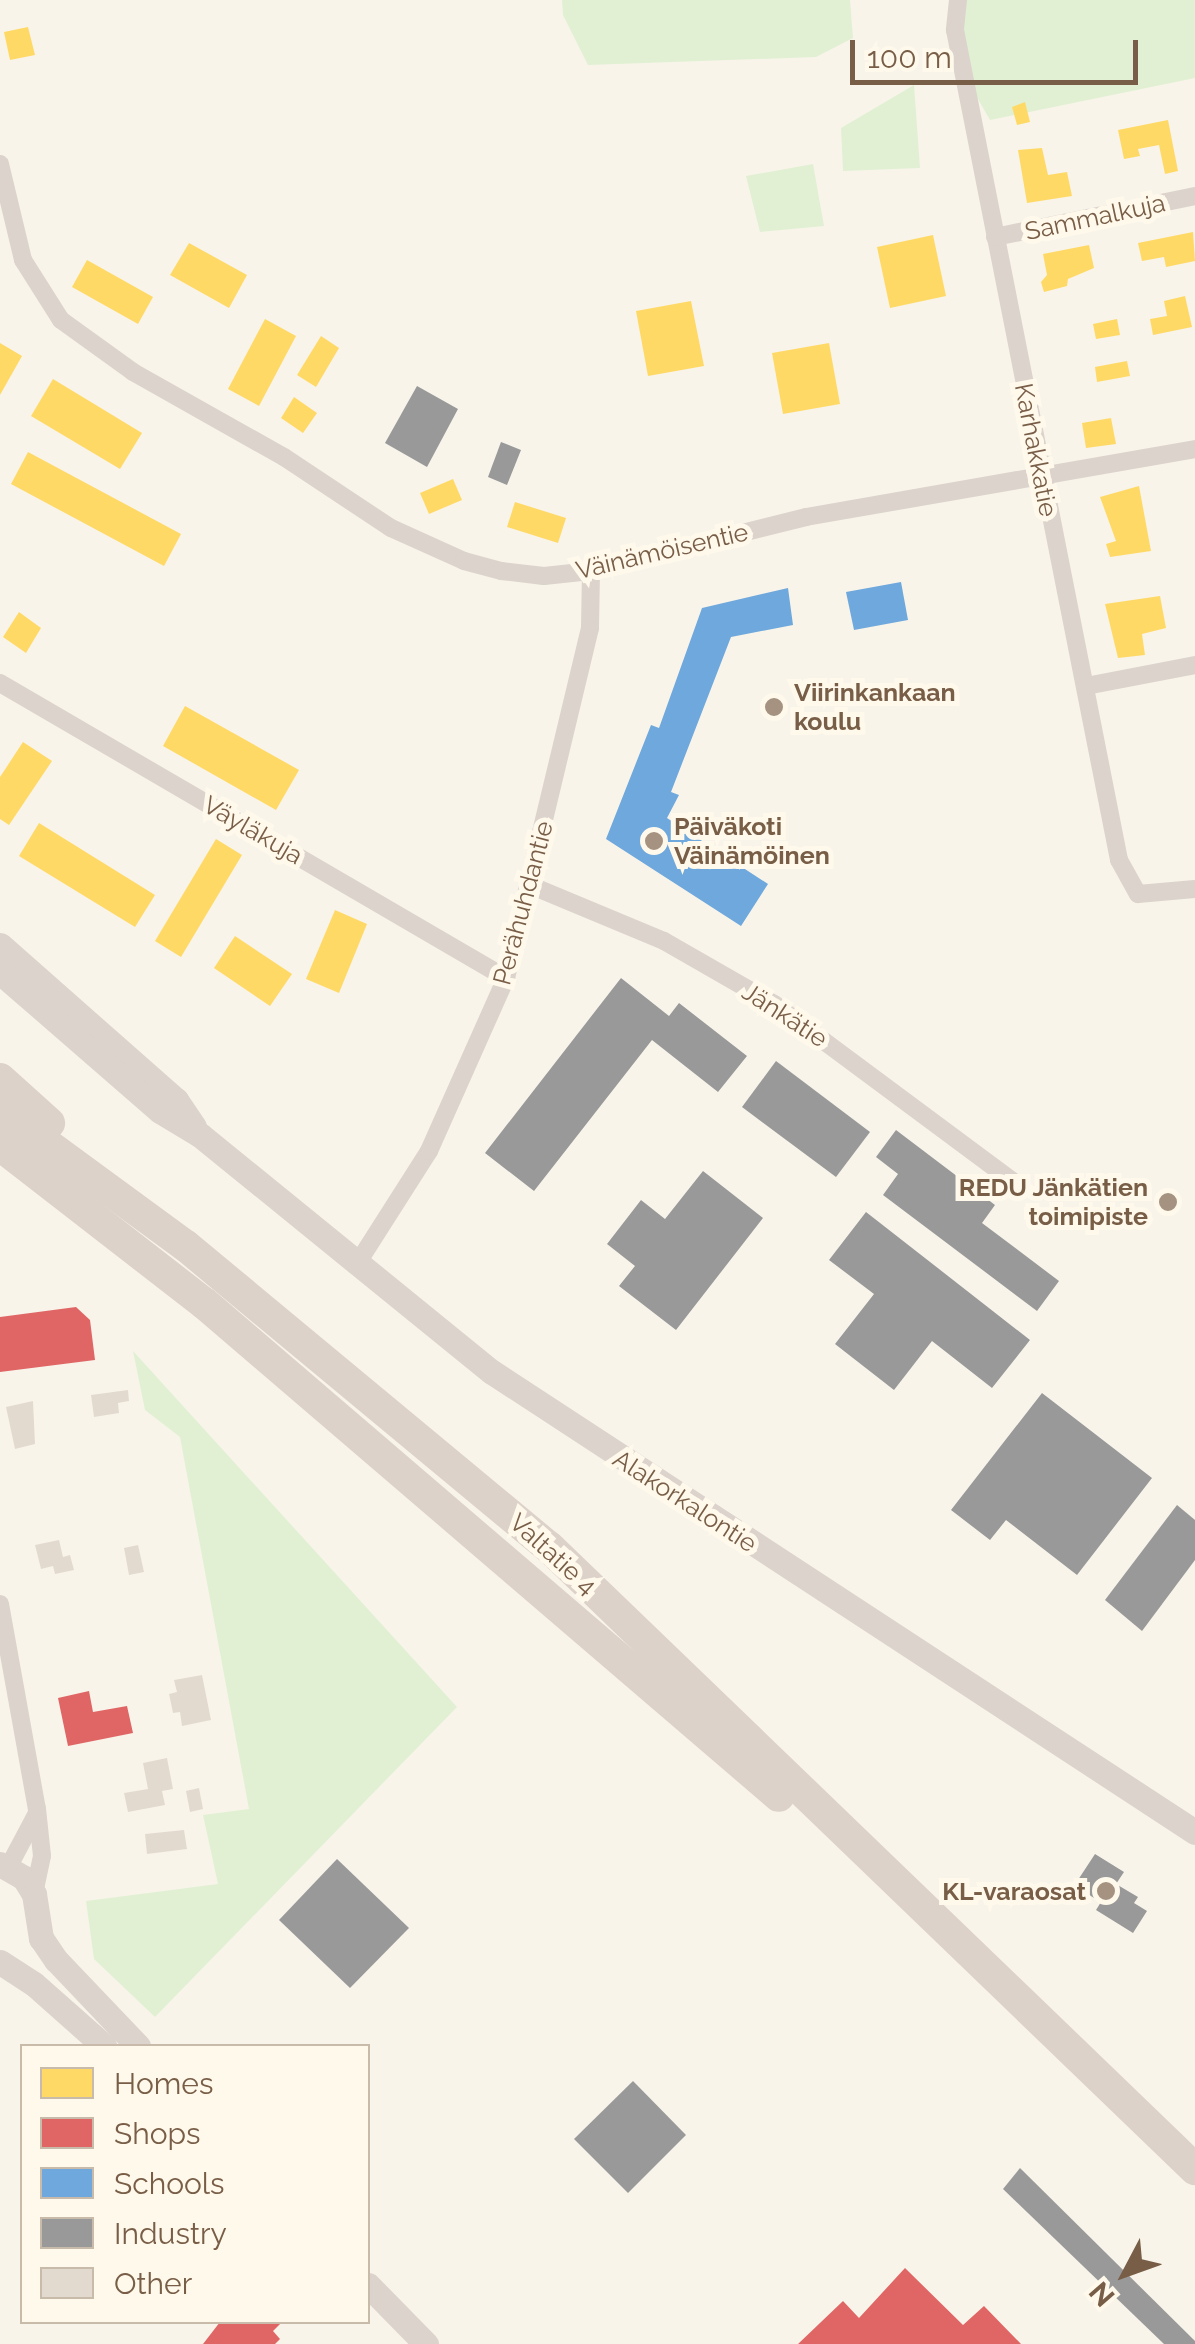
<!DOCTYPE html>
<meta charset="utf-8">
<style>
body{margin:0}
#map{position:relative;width:1195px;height:2344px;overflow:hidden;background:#f8f4ea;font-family:Raleway,sans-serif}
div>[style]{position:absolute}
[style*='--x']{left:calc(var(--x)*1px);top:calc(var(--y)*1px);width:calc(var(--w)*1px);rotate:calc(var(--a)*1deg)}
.green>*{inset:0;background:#e1f0d3}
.homes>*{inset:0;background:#ffd966}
.shops>*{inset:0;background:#e06666}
.schools>*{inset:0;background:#6fa8dc}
.industry>*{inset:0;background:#999}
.building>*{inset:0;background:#e3dacf}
.street>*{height:18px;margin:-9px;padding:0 9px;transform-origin:9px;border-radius:9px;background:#dbd3cc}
.secondary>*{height:25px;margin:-12.5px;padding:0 12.5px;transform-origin:12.5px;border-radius:12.5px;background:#dbd3cc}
.highway>*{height:32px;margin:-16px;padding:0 16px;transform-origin:16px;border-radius:16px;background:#ddd2c9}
.dots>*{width:28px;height:28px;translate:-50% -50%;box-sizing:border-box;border:5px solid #fff9ec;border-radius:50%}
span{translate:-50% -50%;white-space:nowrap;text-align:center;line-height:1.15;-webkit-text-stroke:10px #fff9ec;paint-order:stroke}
.street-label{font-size:25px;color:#795e47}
.poi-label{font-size:25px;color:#795e47;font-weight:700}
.left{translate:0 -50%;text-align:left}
.right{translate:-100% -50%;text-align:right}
.legend{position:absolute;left:20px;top:2044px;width:350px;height:280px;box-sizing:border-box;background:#fff9ec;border:2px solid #c9bbaa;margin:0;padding:12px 18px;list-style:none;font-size:30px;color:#795e47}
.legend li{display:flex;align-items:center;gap:20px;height:50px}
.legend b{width:50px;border:2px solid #c9bbaa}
.north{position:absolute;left:1075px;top:2224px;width:100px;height:100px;-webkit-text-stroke:8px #fff9ec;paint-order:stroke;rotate:229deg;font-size:28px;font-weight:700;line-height:40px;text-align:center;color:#795e47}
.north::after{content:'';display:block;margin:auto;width:35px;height:45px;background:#795e47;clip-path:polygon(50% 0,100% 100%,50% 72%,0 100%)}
.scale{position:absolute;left:850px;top:40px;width:288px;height:45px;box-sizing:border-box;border:5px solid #795e47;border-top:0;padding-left:12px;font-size:30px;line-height:35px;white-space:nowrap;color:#795e47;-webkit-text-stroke:8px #fff9ec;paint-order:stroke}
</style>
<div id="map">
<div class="green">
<div style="clip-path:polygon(562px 0,850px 0,853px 38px,816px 57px,588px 65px,563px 15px)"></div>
<div style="clip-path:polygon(958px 0,1195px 0,1195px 78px,990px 120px,963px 73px)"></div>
<div style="clip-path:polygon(914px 85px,920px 168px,843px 171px,841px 128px)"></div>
<div style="clip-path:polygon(813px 164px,824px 226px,760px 232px,746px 176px)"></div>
<div style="clip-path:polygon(133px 1351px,457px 1707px,155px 2017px,94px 1959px,86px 1901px,218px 1884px,203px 1815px,249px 1809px,180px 1437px,145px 1410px)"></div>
</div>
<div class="homes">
<div style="clip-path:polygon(28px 27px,35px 55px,10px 60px,4px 32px)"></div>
<div style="clip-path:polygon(1025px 102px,1030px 122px,1017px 125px,1012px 107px)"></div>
<div style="clip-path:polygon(1168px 120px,1178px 171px,1165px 174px,1159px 145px,1138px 149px,1140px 156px,1124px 159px,1118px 130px)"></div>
<div style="clip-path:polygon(1042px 148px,1048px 175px,1067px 172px,1072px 196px,1027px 203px,1018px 150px)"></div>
<div style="clip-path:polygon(1193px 232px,1195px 261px,1166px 267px,1164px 257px,1142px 261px,1138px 243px)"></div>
<div style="clip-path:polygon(933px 235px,946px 296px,890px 308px,877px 247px)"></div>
<div style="clip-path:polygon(189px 243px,247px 275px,229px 308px,170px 275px)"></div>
<div style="clip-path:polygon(1089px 245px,1094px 268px,1068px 279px,1067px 286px,1044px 292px,1041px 282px,1047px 275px,1043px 254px)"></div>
<div style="clip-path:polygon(87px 260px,153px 297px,138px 324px,72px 287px)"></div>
<div style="clip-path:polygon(1185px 296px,1192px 327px,1153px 335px,1150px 319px,1167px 316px,1164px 301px)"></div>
<div style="clip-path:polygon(691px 301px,704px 366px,648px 376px,636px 311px)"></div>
<div style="clip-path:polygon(265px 319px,296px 336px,259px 406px,228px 389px)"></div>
<div style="clip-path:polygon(1117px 319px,1120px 335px,1096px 339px,1093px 324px)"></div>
<div style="clip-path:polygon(321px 336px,339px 348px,316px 387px,297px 375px)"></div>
<div style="clip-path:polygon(0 343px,22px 356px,0 395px)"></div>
<div style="clip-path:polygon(829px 343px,840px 404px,783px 414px,772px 353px)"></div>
<div style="clip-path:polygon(1127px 361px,1130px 376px,1097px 382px,1095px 367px)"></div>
<div style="clip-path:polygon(53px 379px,142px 433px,120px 469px,31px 416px)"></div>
<div style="clip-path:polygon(294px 397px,317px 413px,303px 433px,281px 418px)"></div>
<div style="clip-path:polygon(1111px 418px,1116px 444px,1086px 448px,1082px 423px)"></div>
<div style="clip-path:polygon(28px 452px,181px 534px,164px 566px,11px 484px)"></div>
<div style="clip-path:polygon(453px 479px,462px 500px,429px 514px,420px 493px)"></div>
<div style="clip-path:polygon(1139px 486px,1151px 551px,1110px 557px,1106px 544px,1116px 541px,1100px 497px)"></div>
<div style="clip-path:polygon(515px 502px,566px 518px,558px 543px,507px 527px)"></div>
<div style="clip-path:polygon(1160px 596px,1166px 628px,1142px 634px,1145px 655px,1118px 658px,1105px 604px)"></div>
<div style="clip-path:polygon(19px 612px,41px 628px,26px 653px,3px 637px)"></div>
<div style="clip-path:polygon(185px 706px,299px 770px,276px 810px,163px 746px)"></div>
<div style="clip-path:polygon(23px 742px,52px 761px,9px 825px,0 819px,0 777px)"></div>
<div style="clip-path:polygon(39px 823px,155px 895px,135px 927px,19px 856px)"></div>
<div style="clip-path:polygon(216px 839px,242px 855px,181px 957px,155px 941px)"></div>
<div style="clip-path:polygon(335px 910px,367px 924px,339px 993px,306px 979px)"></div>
<div style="clip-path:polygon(235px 936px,292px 974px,270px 1006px,214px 968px)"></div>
</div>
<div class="shops">
<div style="clip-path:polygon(76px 1307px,90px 1320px,95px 1360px,0 1372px,0 1317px)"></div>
<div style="clip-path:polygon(89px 1691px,93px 1712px,127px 1706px,133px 1733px,68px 1746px,58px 1698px)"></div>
<div style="clip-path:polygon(905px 2268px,963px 2325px,984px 2306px,1021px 2344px,798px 2344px,843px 2301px,859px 2318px)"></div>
<div style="clip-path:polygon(220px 2322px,282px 2322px,273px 2331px,280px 2339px,275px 2344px,203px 2344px)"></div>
</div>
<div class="schools">
<div style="clip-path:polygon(901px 582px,908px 620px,854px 630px,846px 592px)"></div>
<div style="clip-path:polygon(788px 588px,793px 625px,731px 637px,671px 792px,679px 795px,667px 818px,768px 884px,741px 926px,606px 839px,651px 725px,659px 728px,702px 608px)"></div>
</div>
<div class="industry">
<div style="clip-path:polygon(417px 386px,458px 409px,427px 467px,385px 443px)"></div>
<div style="clip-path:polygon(501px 442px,521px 450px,507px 485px,488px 477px)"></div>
<div style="clip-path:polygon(621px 978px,669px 1016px,679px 1003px,747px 1056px,718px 1092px,652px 1040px,534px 1191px,485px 1153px)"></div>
<div style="clip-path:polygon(776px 1061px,870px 1132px,836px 1177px,742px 1107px)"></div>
<div style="clip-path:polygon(896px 1130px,995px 1205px,982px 1223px,1059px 1281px,1037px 1311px,883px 1195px,898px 1174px,876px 1157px)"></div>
<div style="clip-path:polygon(703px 1171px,763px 1218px,676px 1330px,619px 1286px,635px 1266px,607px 1244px,641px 1200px,665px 1219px)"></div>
<div style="clip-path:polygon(866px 1212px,1030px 1340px,992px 1388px,932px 1341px,894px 1390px,835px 1344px,874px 1294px,829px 1260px)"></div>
<div style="clip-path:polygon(1042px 1393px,1152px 1478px,1077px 1575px,1006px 1520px,990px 1540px,951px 1510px)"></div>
<div style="clip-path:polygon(1177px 1505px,1195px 1520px,1195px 1560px,1142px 1631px,1105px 1600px)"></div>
<div style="clip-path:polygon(1095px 1854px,1124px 1872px,1116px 1884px,1138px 1897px,1134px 1903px,1147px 1911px,1133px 1933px,1096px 1910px,1101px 1902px,1074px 1886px)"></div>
<div style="clip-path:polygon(337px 1859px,409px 1928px,350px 1988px,279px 1920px)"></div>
<div style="clip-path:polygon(633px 2081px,686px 2135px,628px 2193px,574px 2139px)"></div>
<div style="clip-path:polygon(1020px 2168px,1195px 2341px,1195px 2344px,1164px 2344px,1003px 2189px)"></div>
</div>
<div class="building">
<div style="clip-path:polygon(128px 1390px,129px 1401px,118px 1403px,119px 1413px,94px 1417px,91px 1395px)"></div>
<div style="clip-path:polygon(33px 1401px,35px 1444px,15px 1449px,6px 1407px)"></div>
<div style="clip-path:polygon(59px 1540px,63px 1557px,70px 1555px,74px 1570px,55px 1574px,53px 1566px,41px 1569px,35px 1545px)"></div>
<div style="clip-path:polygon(138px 1545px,144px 1572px,129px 1575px,124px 1548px)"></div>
<div style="clip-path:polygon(202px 1675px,211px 1720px,182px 1726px,180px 1712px,173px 1713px,169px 1694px,177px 1692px,174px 1680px)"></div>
<div style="clip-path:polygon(167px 1758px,173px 1789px,162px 1791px,165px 1805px,128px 1812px,124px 1793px,148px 1789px,143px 1763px)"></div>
<div style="clip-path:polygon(199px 1788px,203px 1809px,190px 1812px,186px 1791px)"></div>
<div style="clip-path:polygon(184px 1830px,187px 1849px,147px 1854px,145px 1834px)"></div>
</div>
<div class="street">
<div style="--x:958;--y:0;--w:30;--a:96"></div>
<div style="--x:955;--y:30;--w:846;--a:78.82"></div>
<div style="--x:1119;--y:860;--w:39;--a:61"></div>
<div style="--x:1138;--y:894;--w:57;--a:-5"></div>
<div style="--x:0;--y:164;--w:99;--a:76.5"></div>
<div style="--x:23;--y:260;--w:71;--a:57.7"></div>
<div style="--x:61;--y:320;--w:89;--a:35.8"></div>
<div style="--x:133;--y:372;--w:173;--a:29.4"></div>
<div style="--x:284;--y:457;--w:128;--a:33.6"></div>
<div style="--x:391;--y:528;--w:80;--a:24.3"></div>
<div style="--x:464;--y:561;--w:38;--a:15"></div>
<div style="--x:501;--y:571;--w:43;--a:6.6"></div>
<div style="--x:544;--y:576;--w:47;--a:-6.1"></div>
<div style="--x:591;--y:571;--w:222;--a:-14.1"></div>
<div style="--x:806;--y:517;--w:395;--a:-9.9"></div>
<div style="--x:995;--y:237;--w:204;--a:-11.6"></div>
<div style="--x:0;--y:683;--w:586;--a:30.24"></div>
<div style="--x:1086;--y:686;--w:111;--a:-10.9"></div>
<div style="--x:532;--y:886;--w:143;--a:22.6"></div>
<div style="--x:664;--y:941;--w:127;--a:29.8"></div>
<div style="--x:774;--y:1004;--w:300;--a:36.6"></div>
<div style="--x:357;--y:1264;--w:134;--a:-57.5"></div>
<div style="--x:429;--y:1151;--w:189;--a:-66"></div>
<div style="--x:506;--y:978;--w:360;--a:-76.5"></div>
<div style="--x:590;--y:628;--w:57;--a:-89"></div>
<div style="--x:0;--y:1604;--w:208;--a:79.8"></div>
<div style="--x:37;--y:1809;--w:47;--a:83.9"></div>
<div style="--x:42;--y:1856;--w:39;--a:102"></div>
<div style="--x:9;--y:1866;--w:58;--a:-62.1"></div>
</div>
<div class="secondary">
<div style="--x:0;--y:945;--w:235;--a:41.4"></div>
<div style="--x:176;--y:1100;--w:32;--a:56"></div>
<div style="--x:0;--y:972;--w:212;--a:41"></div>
<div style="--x:160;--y:1111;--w:47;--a:31"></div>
<div style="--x:200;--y:1135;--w:376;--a:39.1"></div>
<div style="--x:492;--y:1372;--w:840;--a:33.2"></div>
<div style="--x:0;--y:1864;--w:28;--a:30"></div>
<div style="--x:24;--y:1878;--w:19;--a:58"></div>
<div style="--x:34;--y:1894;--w:45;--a:81"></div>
<div style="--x:41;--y:1938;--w:27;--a:56"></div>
<div style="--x:56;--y:1960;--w:119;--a:46.4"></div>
<div style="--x:0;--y:1962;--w:40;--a:32.9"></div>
<div style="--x:34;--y:1984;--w:94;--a:41.5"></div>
<div style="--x:368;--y:2285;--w:83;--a:45.5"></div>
</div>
<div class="highway">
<div style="--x:0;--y:1079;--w:66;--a:41.9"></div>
<div style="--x:0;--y:1110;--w:230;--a:36.2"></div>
<div style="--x:186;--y:1246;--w:472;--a:39.7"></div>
<div style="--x:549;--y:1547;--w:897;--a:43.92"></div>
<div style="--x:0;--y:1145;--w:258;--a:37.8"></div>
<div style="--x:204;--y:1303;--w:757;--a:40.61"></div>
</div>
<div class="dots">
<div style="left:774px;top:707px;background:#a59280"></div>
<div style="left:654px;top:841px;background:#a59280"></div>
<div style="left:1168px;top:1202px;background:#a59280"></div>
<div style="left:1106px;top:1891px;background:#a59280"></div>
</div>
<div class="street-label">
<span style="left:1095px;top:217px;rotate:-12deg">Sammalkuja</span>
<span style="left:1036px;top:450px;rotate:79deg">Karhakkatie</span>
<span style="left:662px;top:551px;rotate:-13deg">Väinämöisentie</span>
<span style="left:253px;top:830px;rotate:30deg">Väyläkuja</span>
<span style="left:523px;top:903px;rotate:-75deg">Perähuhdantie</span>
<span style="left:785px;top:1015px;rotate:33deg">Jänkätie</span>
<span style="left:685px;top:1501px;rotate:33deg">Alakorkalontie</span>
<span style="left:553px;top:1554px;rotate:42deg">Valtatie 4</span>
</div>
<div class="poi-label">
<span class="left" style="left:794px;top:707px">Viirinkankaan<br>koulu</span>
<span class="left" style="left:674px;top:841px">Päiväkoti<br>Väinämöinen</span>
<span class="right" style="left:1148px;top:1202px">REDU Jänkätien<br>toimipiste</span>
<span class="right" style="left:1086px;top:1891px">KL-varaosat</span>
</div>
<ul class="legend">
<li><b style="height:28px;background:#ffd966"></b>Homes</li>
<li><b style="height:28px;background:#e06666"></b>Shops</li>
<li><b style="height:28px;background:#6fa8dc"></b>Schools</li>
<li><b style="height:28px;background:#999"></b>Industry</li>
<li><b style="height:28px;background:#e3dacf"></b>Other</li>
</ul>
<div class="north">N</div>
<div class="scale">100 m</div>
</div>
